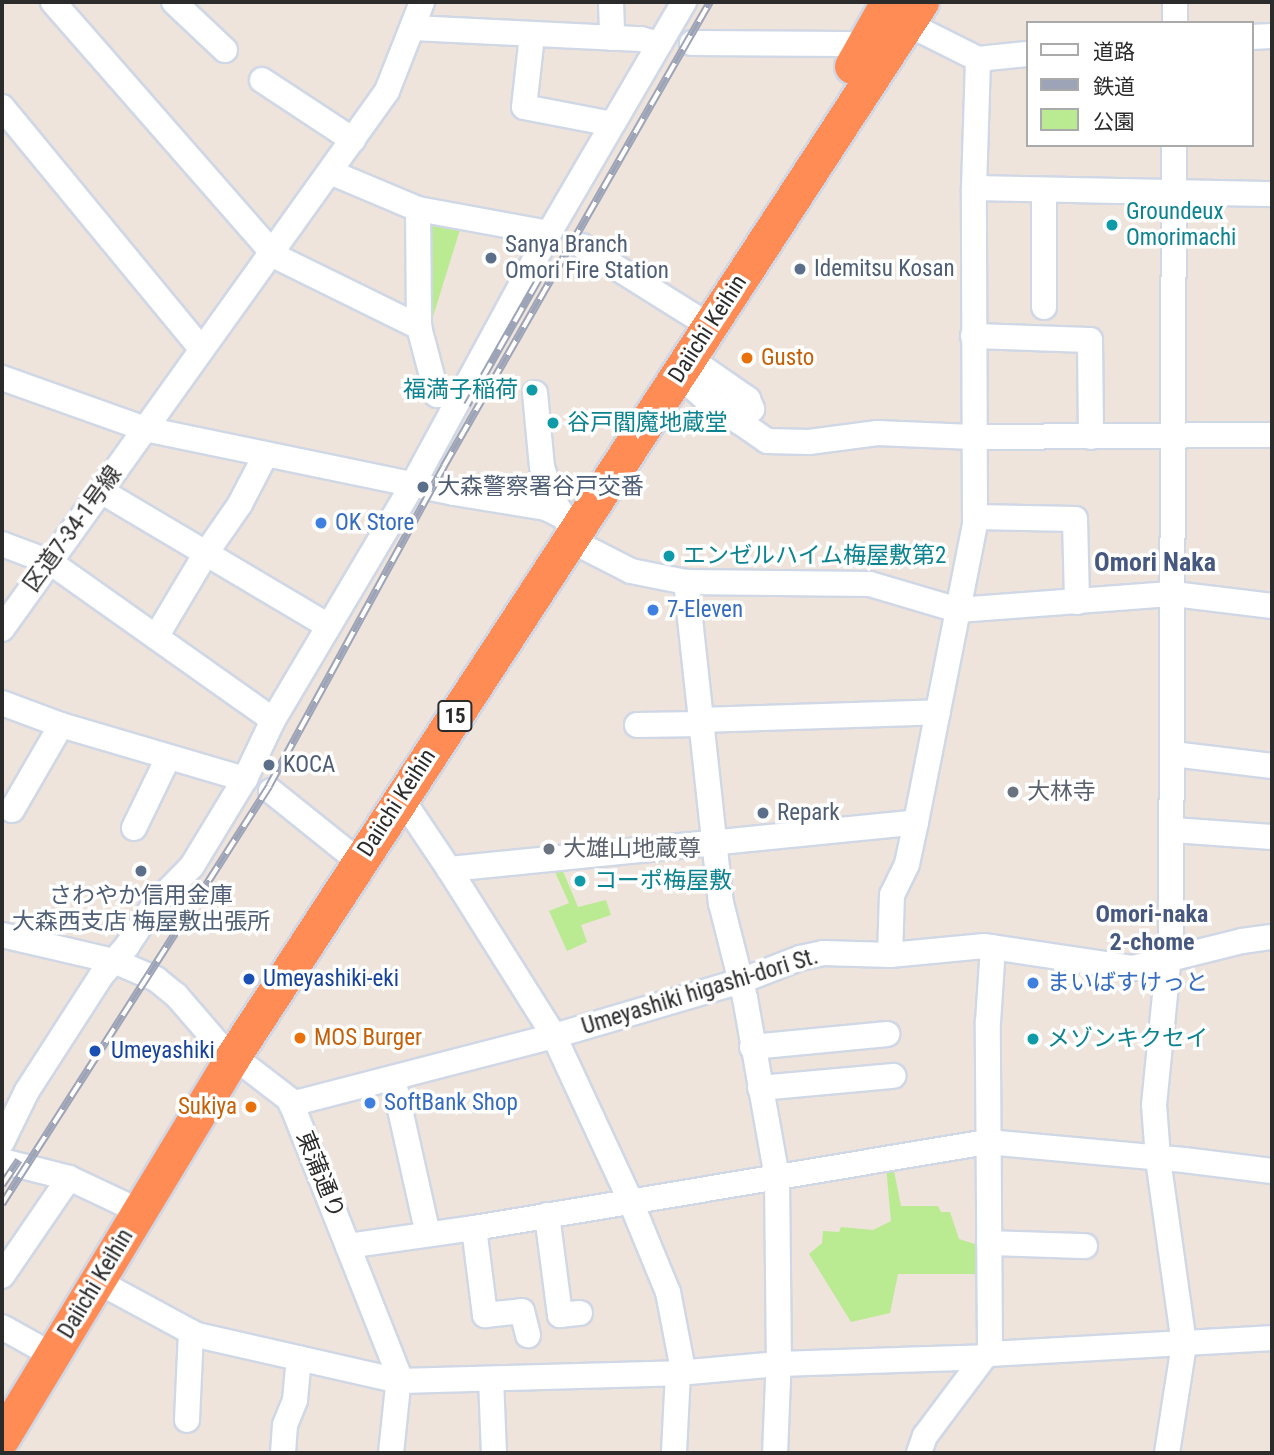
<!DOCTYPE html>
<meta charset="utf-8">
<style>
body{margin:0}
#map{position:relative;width:1274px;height:1455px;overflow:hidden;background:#eee4db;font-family:"Roboto Condensed","Noto Sans JP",sans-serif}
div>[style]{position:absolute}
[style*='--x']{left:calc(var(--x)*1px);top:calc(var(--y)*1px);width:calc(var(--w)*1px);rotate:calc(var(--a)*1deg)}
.green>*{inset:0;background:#baea92}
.roads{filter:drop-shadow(2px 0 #d0d7e5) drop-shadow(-2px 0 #d0d7e5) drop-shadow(0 2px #d0d7e5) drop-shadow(0 -2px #d0d7e5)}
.minor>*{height:24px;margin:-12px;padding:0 12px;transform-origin:12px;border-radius:12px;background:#fff}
.highway>*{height:35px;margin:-17.5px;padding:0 17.5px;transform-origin:17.5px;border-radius:17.5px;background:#ff8b55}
.rail>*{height:8px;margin-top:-4px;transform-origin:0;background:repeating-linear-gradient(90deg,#fff 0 16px,#9da4b7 0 32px);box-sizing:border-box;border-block:2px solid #9da4b7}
.dots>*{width:19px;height:19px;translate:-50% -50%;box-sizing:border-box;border:4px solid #fff;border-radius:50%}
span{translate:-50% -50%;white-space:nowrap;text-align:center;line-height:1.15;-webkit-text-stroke:7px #fff;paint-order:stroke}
.shield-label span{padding:2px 5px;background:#fff;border:2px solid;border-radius:5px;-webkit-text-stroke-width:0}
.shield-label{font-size:21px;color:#2b2b2b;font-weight:700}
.culture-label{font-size:23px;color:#0d838f}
.left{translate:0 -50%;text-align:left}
.right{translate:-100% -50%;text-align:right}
.service-label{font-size:23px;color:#4e5e75}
.street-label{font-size:23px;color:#2b2b2b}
.food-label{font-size:23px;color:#c56008}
.shop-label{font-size:23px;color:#366cbe}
.worship-label{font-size:23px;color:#5b616d}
.transit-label{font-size:23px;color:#164399}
.neighbourhood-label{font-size:24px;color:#465780;font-weight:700}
.quarter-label{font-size:26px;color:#465780;font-weight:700}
.frame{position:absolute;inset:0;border:4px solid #2b2b2b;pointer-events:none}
.legend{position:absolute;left:1026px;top:21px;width:228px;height:126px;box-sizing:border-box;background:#fff;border:2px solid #aaa;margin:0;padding:9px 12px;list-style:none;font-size:21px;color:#2b2b2b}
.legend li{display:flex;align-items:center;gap:14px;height:35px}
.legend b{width:35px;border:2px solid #aaa}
</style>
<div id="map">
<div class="green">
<div style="clip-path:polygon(433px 218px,462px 223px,431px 323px,421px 319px)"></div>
<div style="clip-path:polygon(559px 862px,578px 907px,606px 900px,611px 915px,581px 925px,587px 942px,567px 951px,549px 911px,569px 903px,551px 863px)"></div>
<div style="clip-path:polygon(886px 1166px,893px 1166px,901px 1206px,938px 1206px,941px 1212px,950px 1212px,959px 1239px,984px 1247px,983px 1274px,898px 1274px,890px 1313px,851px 1322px,809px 1254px,822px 1243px,823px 1231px,839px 1232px,841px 1227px,873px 1230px,891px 1221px)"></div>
</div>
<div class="roads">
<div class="minor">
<div style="--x:53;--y:2;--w:337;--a:48.8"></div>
<div style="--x:275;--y:256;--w:161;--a:26.2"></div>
<div style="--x:174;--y:2;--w:70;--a:43.3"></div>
<div style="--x:611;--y:2;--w:36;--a:88"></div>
<div style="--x:1175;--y:2;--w:21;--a:90"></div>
<div style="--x:896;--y:14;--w:27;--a:34"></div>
<div style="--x:918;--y:29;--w:67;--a:26.6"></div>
<div style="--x:978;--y:59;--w:49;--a:-5.8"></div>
<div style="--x:413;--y:28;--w:228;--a:2.8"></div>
<div style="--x:641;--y:39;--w:19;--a:16"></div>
<div style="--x:532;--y:35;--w:72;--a:96.3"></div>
<div style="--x:524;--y:107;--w:90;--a:10.9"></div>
<div style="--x:1251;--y:37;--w:21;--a:-3"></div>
<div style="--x:692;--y:43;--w:155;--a:0.4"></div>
<div style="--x:847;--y:44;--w:18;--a:9"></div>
<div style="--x:262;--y:80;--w:109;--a:33.4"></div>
<div style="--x:2;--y:107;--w:313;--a:50.5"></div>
<div style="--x:330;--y:172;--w:95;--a:22.8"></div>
<div style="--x:418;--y:209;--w:133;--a:10.4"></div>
<div style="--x:974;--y:188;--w:298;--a:1.2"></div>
<div style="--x:418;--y:209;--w:118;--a:89.5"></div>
<div style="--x:419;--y:327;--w:70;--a:75.2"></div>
<div style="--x:437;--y:395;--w:23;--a:0"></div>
<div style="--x:582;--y:246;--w:130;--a:32.1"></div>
<div style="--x:1044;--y:307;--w:116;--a:-90"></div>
<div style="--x:973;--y:336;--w:117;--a:2"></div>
<div style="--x:1090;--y:340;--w:97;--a:89.4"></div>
<div style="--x:689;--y:358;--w:72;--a:34.8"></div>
<div style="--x:748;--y:399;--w:11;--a:68"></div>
<div style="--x:752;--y:409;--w:18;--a:131"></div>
<div style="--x:678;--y:374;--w:36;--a:42"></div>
<div style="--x:705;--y:398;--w:75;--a:34.7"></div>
<div style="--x:767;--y:441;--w:42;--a:1.4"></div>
<div style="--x:809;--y:442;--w:69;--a:-7.5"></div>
<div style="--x:877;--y:433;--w:96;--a:2.4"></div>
<div style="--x:973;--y:437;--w:299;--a:-0.4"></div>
<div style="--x:2;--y:378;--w:152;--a:19.6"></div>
<div style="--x:145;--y:429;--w:316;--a:11.7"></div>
<div style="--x:454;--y:493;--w:93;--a:9.3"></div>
<div style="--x:546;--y:508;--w:18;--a:27"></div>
<div style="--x:535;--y:393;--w:74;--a:84.6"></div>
<div style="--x:542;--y:467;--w:33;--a:72"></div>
<div style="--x:552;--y:498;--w:57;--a:58"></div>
<div style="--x:582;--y:546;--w:55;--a:27"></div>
<div style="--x:631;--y:571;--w:56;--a:11.3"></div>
<div style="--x:686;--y:582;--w:184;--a:0.6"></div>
<div style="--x:870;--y:584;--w:92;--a:16.5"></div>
<div style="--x:958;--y:610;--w:216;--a:-4.3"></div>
<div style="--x:1173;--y:594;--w:100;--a:6.9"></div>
<div style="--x:101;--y:491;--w:264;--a:30.7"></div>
<div style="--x:975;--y:517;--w:100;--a:1.1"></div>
<div style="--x:1075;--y:519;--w:83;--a:88.6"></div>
<div style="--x:2;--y:544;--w:51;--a:20.6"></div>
<div style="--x:50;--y:562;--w:273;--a:35.3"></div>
<div style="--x:686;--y:582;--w:323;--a:83.8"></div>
<div style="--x:721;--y:903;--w:98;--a:75.8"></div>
<div style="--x:745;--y:998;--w:182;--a:79.9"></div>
<div style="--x:777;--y:1177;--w:178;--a:89.4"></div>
<div style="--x:779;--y:1355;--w:98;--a:92.3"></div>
<div style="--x:2;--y:629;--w:662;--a:-54.41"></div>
<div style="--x:387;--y:91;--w:96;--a:-68.5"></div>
<div style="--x:156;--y:637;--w:98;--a:-59.2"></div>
<div style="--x:206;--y:553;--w:60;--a:-55.2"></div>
<div style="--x:240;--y:504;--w:56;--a:-62.5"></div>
<div style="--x:2;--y:703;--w:63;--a:20.4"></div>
<div style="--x:61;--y:725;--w:192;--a:16.4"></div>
<div style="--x:701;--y:720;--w:237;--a:-1.9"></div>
<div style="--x:637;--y:725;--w:64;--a:-0.9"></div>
<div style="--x:1173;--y:754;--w:100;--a:6.9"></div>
<div style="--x:271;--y:791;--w:96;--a:38.7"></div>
<div style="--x:398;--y:800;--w:16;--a:43"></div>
<div style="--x:410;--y:811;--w:70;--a:56.1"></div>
<div style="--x:449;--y:869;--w:197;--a:57.8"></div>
<div style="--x:554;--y:1036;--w:181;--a:65.1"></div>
<div style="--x:630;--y:1200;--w:100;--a:67.6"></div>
<div style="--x:668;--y:1292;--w:74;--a:79.1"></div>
<div style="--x:682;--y:1365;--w:9;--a:117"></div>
<div style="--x:678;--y:1373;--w:80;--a:92.9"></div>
<div style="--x:12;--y:810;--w:98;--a:-60"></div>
<div style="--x:134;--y:828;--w:78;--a:-64.1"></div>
<div style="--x:1173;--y:830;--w:99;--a:4"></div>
<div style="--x:449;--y:869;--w:469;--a:-5.7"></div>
<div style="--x:2;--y:935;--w:115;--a:13.1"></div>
<div style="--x:114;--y:961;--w:46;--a:23.2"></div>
<div style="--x:156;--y:979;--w:26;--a:39"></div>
<div style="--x:176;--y:995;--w:67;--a:49.2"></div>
<div style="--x:220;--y:1046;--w:88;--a:37.6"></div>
<div style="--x:290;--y:1100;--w:297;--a:68.4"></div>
<div style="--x:399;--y:1376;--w:77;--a:95.9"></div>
<div style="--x:890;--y:955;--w:60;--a:-88.1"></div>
<div style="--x:892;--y:895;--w:34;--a:-64"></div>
<div style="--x:907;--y:864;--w:43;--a:-77.9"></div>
<div style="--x:916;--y:822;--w:304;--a:-78.8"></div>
<div style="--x:975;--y:524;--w:336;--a:-90.2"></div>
<div style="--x:974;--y:188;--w:129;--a:-88.2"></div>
<div style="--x:752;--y:1047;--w:136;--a:-5.5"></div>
<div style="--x:393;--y:1078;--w:160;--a:77.4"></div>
<div style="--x:760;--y:1088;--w:134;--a:-5.2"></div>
<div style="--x:291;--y:1104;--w:272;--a:-14.5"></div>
<div style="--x:554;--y:1036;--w:195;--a:-16.4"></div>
<div style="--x:741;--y:981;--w:63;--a:-21.3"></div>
<div style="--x:800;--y:958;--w:24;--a:-12"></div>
<div style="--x:823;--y:953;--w:67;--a:1.7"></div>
<div style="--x:890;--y:955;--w:95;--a:-5.4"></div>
<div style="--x:985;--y:946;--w:150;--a:8.5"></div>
<div style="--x:1133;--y:968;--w:112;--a:-13.9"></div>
<div style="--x:1242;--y:941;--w:30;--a:-8"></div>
<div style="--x:2;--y:1142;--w:57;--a:-63.9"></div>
<div style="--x:27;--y:1091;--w:137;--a:-57.2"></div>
<div style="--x:101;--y:976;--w:40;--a:-49"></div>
<div style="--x:127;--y:946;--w:49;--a:-56.6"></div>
<div style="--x:154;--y:905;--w:54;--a:-45.7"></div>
<div style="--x:192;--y:866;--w:102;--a:-58.7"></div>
<div style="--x:245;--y:779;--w:65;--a:-64.6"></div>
<div style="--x:273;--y:720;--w:274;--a:-59.3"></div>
<div style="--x:413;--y:484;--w:285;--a:-61.5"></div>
<div style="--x:549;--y:233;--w:268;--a:-59.7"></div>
<div style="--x:2;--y:1161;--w:69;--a:14.2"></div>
<div style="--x:69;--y:1178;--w:59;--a:25.3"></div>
<div style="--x:547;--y:1215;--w:101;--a:82.6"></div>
<div style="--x:560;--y:1315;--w:20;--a:-6"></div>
<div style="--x:474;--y:1228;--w:88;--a:82.8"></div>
<div style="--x:485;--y:1315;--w:37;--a:-6"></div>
<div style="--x:522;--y:1311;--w:25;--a:76"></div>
<div style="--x:989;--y:1243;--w:96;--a:1.8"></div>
<div style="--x:348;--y:1246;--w:127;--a:-8.1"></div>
<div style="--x:474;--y:1228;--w:520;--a:-9.52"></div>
<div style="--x:987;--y:1142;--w:198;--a:5.2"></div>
<div style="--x:1184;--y:1160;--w:89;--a:7.1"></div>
<div style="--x:2;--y:1276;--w:119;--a:-55.6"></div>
<div style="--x:97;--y:1281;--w:114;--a:28.4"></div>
<div style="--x:197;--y:1335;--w:208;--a:12.8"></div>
<div style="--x:400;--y:1381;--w:278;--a:-1.6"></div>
<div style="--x:678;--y:1373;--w:101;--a:-5.1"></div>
<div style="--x:779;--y:1364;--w:206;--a:-1.9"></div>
<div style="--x:2;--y:1327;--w:38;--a:29"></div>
<div style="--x:988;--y:1354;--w:284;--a:-3.2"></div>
<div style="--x:491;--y:1379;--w:74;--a:87.7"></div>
<div style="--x:187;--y:1420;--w:88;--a:-87.4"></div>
<div style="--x:283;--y:1453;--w:28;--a:-86"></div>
<div style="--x:285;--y:1425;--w:27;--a:-68"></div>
<div style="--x:295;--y:1400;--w:42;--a:-84.6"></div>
<div style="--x:919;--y:1453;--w:18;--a:-71"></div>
<div style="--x:925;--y:1436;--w:109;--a:-53.2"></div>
<div style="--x:990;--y:1349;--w:327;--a:-90.4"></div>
<div style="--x:988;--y:1022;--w:75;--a:-86.2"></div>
<div style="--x:1167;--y:1453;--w:110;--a:-81.1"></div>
<div style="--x:1184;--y:1344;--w:188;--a:-98"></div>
<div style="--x:1158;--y:1158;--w:53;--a:-94.3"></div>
<div style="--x:1154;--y:1105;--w:172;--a:-84.3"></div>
<div style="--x:1171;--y:934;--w:789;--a:-89.78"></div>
</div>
<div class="highway">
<div style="--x:852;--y:66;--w:73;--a:-60.6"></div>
<div style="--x:2;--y:1438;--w:444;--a:-58.8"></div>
<div style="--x:232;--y:1058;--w:1261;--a:-56.88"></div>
</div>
</div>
<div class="rail">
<div style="--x:467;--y:405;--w:147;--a:-60.3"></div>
<div style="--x:2;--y:1185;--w:30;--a:-56"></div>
<div style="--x:2;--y:1204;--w:496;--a:-57.4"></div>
<div style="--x:269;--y:786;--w:365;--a:-61.3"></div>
<div style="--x:444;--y:466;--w:535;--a:-60.18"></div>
</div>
<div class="dots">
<div style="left:1112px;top:225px;background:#0f9aa8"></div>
<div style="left:491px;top:258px;background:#5c6f8a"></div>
<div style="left:800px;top:269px;background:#5c6f8a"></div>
<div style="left:747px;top:358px;background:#e8710a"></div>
<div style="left:532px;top:390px;background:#0f9aa8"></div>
<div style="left:553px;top:423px;background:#0f9aa8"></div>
<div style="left:423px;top:487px;background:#5c6f8a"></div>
<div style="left:321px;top:523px;background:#3f7fe0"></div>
<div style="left:669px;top:556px;background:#0f9aa8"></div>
<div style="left:653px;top:610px;background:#3f7fe0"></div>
<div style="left:269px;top:765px;background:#5c6f8a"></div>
<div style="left:1013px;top:792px;background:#6b7280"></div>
<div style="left:763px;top:813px;background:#5c6f8a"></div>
<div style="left:549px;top:849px;background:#6b7280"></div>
<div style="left:141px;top:871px;background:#5c6f8a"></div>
<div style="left:580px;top:881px;background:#0f9aa8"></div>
<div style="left:249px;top:979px;background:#1a4fb4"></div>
<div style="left:1033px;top:983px;background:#3f7fe0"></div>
<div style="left:300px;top:1038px;background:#e8710a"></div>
<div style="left:1033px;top:1039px;background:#0f9aa8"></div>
<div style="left:95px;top:1051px;background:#1a4fb4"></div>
<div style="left:370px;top:1103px;background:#3f7fe0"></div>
<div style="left:251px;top:1107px;background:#e8710a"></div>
</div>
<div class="shield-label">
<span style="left:455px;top:716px">15</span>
</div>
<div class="culture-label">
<span class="left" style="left:1126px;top:225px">Groundeux<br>Omorimachi</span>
<span class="right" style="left:518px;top:390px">福満子稲荷</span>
<span class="left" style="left:567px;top:423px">谷戸閻魔地蔵堂</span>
<span class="left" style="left:683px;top:556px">エンゼルハイム梅屋敷第2</span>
<span class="left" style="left:594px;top:881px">コーポ梅屋敷</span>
<span class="left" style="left:1047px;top:1039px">メゾンキクセイ</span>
</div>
<div class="service-label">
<span class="left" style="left:505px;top:258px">Sanya Branch<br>Omori Fire Station</span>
<span class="left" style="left:814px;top:269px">Idemitsu Kosan</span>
<span class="left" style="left:437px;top:487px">大森警察署谷戸交番</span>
<span class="left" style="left:283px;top:765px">KOCA</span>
<span class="left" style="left:777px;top:813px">Repark</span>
<span style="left:141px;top:909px">さわやか信用金庫<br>大森西支店 梅屋敷出張所</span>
</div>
<div class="street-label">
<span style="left:708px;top:329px;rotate:-57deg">Daiichi Keihin</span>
<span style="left:73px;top:529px;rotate:-54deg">区道7-34-1号線</span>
<span style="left:397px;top:803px;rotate:-57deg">Daiichi Keihin</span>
<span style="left:700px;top:992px;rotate:-17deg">Umeyashiki higashi-dori St.</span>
<span style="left:320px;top:1175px;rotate:68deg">東蒲通り</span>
<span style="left:96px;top:1284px;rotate:-59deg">Daiichi Keihin</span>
</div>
<div class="food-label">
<span class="left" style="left:761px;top:358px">Gusto</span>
<span class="left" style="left:314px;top:1038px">MOS Burger</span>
<span class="right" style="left:237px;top:1107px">Sukiya</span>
</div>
<div class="shop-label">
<span class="left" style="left:335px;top:523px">OK Store</span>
<span class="left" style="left:667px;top:610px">7-Eleven</span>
<span class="left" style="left:1047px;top:983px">まいばすけっと</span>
<span class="left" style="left:384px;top:1103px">SoftBank Shop</span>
</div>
<div class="worship-label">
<span class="left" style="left:1027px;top:792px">大林寺</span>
<span class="left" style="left:563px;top:849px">大雄山地蔵尊</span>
</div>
<div class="transit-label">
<span class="left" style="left:263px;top:979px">Umeyashiki-eki</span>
<span class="left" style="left:111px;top:1051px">Umeyashiki</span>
</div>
<div class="neighbourhood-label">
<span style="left:1152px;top:929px">Omori-naka<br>2-chome</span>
</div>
<div class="quarter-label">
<span style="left:1155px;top:563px">Omori Naka</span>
</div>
<div class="frame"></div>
<ul class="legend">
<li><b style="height:9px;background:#fff"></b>道路</li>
<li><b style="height:9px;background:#9da4b7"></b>鉄道</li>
<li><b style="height:19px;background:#baea92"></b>公園</li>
</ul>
</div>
